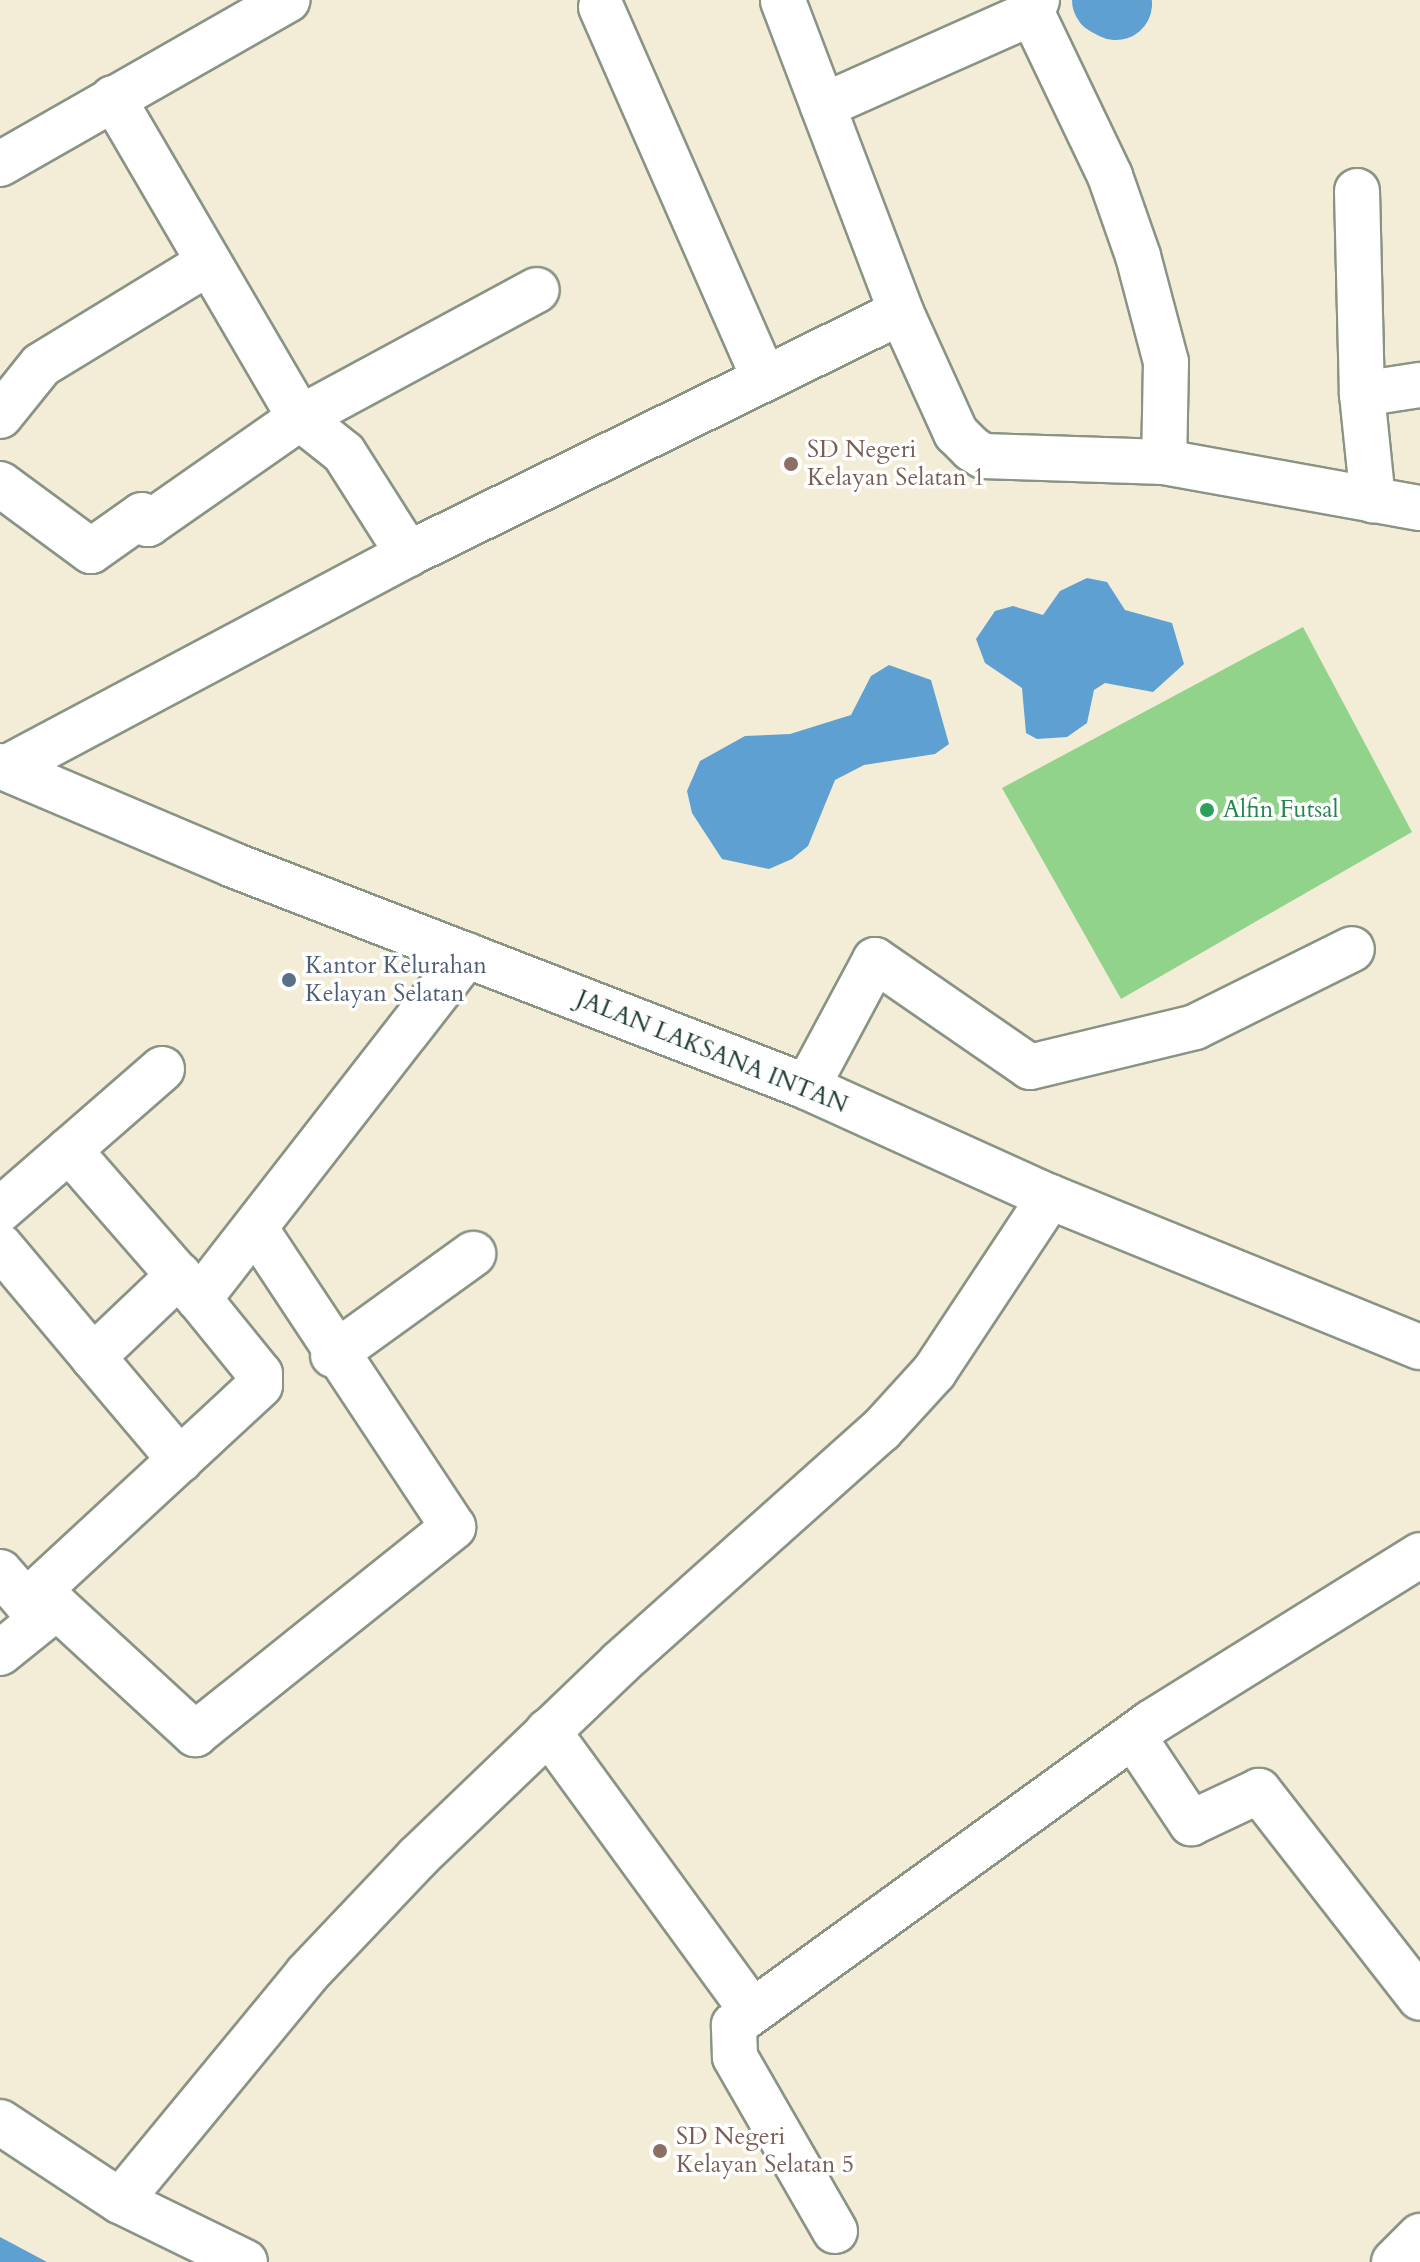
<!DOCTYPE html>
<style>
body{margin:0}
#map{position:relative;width:1420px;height:2262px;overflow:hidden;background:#f3ecd6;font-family:Cardo,serif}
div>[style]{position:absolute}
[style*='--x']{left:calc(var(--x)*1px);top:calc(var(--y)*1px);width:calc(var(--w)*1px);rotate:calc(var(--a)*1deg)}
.green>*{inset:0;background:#91d38a}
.water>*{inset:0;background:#5fa0d2}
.river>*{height:72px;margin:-36px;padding:0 36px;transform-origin:36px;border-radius:36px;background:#5fa0d2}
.roads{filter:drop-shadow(2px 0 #899485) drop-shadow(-2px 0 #899485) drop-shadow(0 2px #899485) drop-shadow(0 -2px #899485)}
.minor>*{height:44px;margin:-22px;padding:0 22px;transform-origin:22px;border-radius:22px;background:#fff}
.dots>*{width:22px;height:22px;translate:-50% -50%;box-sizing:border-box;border:4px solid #fff;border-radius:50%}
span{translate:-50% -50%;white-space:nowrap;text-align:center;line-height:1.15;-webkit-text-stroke:7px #fff;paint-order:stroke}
.education-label{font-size:24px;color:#785e54}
.left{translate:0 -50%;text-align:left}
.leisure-label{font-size:24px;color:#27864d}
.service-label{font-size:24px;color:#4e5e75}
.street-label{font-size:24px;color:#1f3d34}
</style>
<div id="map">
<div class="green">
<div style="clip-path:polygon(1303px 627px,1412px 832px,1121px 999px,1002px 788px)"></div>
</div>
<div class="water">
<div style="clip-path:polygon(1087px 578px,1107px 582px,1125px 610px,1172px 623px,1184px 664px,1153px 692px,1105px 683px,1094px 690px,1087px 723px,1067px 737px,1037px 739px,1026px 733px,1022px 688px,985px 663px,976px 639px,995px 611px,1013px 606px,1043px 615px,1060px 591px)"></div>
<div style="clip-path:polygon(889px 665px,931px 680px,949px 744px,935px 754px,864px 765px,835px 780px,808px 846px,792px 859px,769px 869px,722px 859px,692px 813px,687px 791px,700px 761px,745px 736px,790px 734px,851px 715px,871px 676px)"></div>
<div style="clip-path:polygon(0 2237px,47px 2262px,0 2262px)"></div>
</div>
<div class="river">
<div style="--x:1108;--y:0;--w:9;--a:27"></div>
</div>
<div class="roads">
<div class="minor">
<div style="--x:1037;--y:0;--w:14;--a:111"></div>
<div style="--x:1032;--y:13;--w:181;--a:64.4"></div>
<div style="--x:1110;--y:176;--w:85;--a:70.7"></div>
<div style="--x:1138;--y:256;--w:110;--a:75.2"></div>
<div style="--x:1166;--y:362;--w:100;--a:91.1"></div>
<div style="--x:783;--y:1;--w:333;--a:69.2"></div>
<div style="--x:901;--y:312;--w:133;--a:65.6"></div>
<div style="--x:956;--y:433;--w:23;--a:45"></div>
<div style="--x:972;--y:449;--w:13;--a:32"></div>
<div style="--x:983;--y:456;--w:181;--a:1.9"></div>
<div style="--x:1164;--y:462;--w:260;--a:10.2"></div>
<div style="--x:601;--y:7;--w:405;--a:66.3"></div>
<div style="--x:113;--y:98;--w:371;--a:59.7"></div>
<div style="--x:300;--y:418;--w:56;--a:38.5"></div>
<div style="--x:344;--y:453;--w:120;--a:57.6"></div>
<div style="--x:823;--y:106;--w:229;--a:-24"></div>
<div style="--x:0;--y:164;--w:331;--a:-29.7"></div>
<div style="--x:1357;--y:191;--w:203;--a:88.6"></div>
<div style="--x:1362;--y:394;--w:107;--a:84.1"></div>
<div style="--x:1362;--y:394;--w:59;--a:-8.8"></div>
<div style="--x:0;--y:416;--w:65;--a:-51.2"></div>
<div style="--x:41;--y:365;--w:196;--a:-31.4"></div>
<div style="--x:0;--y:484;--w:113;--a:36.4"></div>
<div style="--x:91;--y:551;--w:62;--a:-35.2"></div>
<div style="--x:142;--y:515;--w:11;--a:56"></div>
<div style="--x:148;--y:524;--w:185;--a:-34.9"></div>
<div style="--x:300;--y:418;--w:269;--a:-28.4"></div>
<div style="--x:0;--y:766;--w:253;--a:23"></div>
<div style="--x:233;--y:865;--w:615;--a:21.14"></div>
<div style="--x:807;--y:1087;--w:267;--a:24.4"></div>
<div style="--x:1050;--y:1197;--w:399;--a:22.1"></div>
<div style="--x:6;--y:768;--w:455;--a:-28"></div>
<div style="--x:408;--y:554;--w:549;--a:-26.15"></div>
<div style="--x:162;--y:1069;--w:123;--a:138.9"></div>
<div style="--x:69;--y:1150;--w:198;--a:48.9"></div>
<div style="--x:807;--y:1087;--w:144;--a:-61.8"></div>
<div style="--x:875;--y:960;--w:188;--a:34.6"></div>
<div style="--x:1030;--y:1067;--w:170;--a:-13.6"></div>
<div style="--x:1195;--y:1027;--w:175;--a:-26.4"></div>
<div style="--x:0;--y:1210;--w:91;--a:-41"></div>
<div style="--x:0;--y:1246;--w:145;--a:50"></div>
<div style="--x:93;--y:1357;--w:119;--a:-43.6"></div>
<div style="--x:333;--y:1355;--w:173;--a:-35.8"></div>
<div style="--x:93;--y:1357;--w:135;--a:49.8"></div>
<div style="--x:0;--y:1572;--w:40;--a:49"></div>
<div style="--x:26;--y:1602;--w:319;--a:-42.8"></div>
<div style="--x:260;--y:1385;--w:11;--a:-90"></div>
<div style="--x:260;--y:1374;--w:97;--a:-129.1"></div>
<div style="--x:199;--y:1299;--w:436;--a:-52.1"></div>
<div style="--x:0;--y:1653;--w:73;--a:-38.9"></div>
<div style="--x:57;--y:1607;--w:188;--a:42.6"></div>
<div style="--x:195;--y:1734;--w:331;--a:-38.7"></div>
<div style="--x:453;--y:1527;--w:357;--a:-123.5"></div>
<div style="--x:548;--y:1731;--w:344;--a:53.9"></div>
<div style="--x:1133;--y:1736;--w:105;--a:56.3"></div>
<div style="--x:1191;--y:1823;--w:75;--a:-25.2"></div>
<div style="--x:1259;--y:1791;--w:262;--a:52.1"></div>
<div style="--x:0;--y:2122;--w:144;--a:33.4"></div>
<div style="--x:120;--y:2201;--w:139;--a:26"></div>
<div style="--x:120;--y:2201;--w:294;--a:-50.5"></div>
<div style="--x:307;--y:1974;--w:161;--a:-46.5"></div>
<div style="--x:418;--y:1857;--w:280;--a:-43.8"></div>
<div style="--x:620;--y:1663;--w:350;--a:-41.8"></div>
<div style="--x:881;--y:1430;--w:79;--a:-47.6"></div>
<div style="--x:934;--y:1372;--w:210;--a:-56.5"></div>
<div style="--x:835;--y:2231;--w:201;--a:-119.9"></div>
<div style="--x:735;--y:2057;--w:32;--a:-92"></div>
<div style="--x:734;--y:2025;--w:516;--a:-35.94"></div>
<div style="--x:1152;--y:1722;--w:316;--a:-31.9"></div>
<div style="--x:1394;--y:2262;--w:37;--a:-45"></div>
</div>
</div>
<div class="dots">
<div style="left:791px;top:464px;background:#8d6e63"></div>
<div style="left:1207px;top:810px;background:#2e9e5b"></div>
<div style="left:289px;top:980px;background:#5c6f8a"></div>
<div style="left:660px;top:2151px;background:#8d6e63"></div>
</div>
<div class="education-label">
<span class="left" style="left:807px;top:464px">SD Negeri<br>Kelayan Selatan 1</span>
<span class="left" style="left:676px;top:2151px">SD Negeri<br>Kelayan Selatan 5</span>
</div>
<div class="leisure-label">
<span class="left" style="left:1223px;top:810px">Alfin Futsal</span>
</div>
<div class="service-label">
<span class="left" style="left:305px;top:980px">Kantor Kelurahan<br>Kelayan Selatan</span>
</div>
<div class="street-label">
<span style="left:712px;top:1052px;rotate:22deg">JALAN LAKSANA INTAN</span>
</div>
</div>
